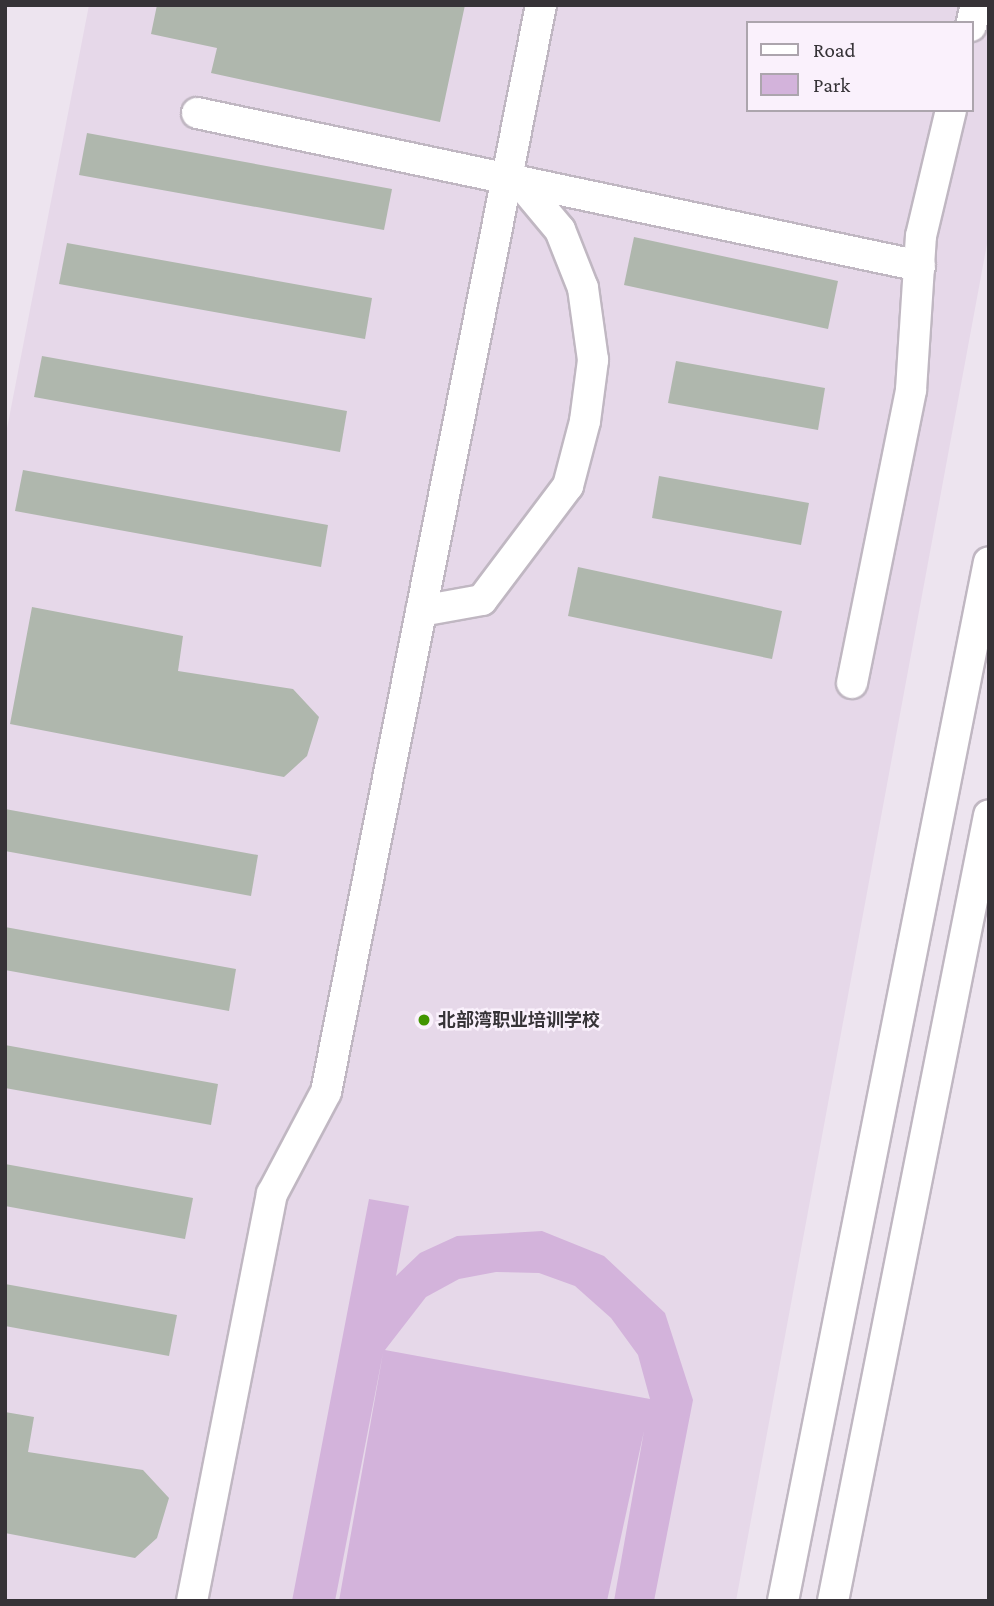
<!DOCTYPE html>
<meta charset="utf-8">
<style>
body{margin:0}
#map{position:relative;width:994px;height:1606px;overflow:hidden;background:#ede4ef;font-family:"Crimson Pro","Noto Sans SC",serif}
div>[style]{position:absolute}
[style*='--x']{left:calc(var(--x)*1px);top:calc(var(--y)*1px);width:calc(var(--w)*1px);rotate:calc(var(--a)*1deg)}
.built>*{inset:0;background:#e6d8e9}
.green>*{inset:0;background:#d3b3db}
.building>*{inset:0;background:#afb7ad}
.roads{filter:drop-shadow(2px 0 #c0b7c2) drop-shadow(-2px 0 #c0b7c2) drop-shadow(0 2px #c0b7c2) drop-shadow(0 -2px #c0b7c2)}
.minor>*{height:30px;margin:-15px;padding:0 15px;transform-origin:15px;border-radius:15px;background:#fff}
.dots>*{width:19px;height:19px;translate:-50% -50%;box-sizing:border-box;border:4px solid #faf1fc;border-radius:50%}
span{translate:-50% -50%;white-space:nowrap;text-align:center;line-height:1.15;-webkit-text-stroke:5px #faf1fc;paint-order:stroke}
.poi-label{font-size:18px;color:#363337;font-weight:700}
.left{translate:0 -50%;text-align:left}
.frame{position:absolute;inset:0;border:7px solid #363337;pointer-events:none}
.legend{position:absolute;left:746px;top:21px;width:228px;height:91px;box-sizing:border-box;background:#faf1fc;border:2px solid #aca5ad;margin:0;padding:9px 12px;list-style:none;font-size:21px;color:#363337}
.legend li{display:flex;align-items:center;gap:14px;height:35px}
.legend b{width:35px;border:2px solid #aca5ad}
</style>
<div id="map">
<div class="built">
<div style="clip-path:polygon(evenodd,89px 5px,989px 5px,989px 233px,736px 1601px,5px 1601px,5px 439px,89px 5px,747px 23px,971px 23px,971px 110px,747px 110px,747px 23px)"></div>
</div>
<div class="green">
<div style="clip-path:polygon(evenodd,369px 1199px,409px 1206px,396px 1276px,420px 1253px,457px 1236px,542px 1231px,604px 1256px,665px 1313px,693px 1400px,654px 1601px,614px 1601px,644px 1431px,607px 1601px,339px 1601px,383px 1353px,335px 1601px,292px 1601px,369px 1199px,496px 1272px,539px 1273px,575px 1286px,611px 1318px,638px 1355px,650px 1399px,385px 1350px,426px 1297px,459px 1279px,496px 1272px)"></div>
</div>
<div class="building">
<div style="clip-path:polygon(157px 5px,465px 5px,440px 122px,211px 73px,217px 48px,151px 34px)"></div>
<div style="clip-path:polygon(87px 133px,392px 189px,384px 230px,79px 175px)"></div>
<div style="clip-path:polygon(634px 237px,838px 281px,828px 329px,624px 285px)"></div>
<div style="clip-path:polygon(67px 243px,372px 298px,365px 339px,59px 284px)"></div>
<div style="clip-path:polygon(42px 356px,347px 411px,340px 452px,34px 397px)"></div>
<div style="clip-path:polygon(676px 361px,825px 388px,818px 430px,668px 403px)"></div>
<div style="clip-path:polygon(23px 470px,328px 525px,321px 567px,15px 511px)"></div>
<div style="clip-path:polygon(659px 476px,809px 503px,801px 545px,652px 518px)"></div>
<div style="clip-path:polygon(578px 567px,782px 611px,772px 659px,568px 616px)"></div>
<div style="clip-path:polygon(32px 607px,183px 636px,178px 671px,293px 689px,319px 717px,307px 756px,284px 777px,10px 724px)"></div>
<div style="clip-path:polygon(5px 809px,258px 855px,251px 896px,5px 851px)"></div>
<div style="clip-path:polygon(5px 927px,236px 969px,229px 1011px,5px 970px)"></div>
<div style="clip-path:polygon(5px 1045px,218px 1084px,211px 1125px,5px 1088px)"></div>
<div style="clip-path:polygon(5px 1164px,193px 1198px,185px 1239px,5px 1206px)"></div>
<div style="clip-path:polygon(5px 1284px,177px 1315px,169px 1356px,5px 1326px)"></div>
<div style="clip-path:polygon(5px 1412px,34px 1417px,28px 1452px,143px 1470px,169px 1498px,157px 1538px,135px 1558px,5px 1533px)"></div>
</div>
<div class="roads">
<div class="minor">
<div style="--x:971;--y:26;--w:22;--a:-77"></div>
<div style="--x:197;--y:113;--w:739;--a:11.95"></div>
<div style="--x:421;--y:611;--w:62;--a:-10.2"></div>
<div style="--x:482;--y:600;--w:143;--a:-53"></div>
<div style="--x:568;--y:486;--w:67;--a:-75.3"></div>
<div style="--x:585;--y:421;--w:62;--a:-82.5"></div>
<div style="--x:593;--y:360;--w:73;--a:-97.9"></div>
<div style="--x:583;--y:288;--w:62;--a:-111.6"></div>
<div style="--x:560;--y:230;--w:65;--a:-130"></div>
<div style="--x:852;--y:683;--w:299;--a:-78.6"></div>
<div style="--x:911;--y:390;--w:154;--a:-86.3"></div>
<div style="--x:921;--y:236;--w:130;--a:-76.6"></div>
<div style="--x:192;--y:1601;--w:415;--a:-78.9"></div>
<div style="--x:272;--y:1194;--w:115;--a:-62.1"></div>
<div style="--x:326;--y:1092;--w:1108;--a:-78.81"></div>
<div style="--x:783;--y:1601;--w:1059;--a:-78.79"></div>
<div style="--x:833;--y:1601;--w:801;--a:-78.77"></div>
</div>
</div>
<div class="dots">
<div style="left:424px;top:1020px;background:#429501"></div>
</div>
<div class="poi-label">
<span class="left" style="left:438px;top:1020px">北部湾职业培训学校</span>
</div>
<div class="frame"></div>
<ul class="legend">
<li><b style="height:9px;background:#fff"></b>Road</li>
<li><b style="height:19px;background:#d3b3db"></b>Park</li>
</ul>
</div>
